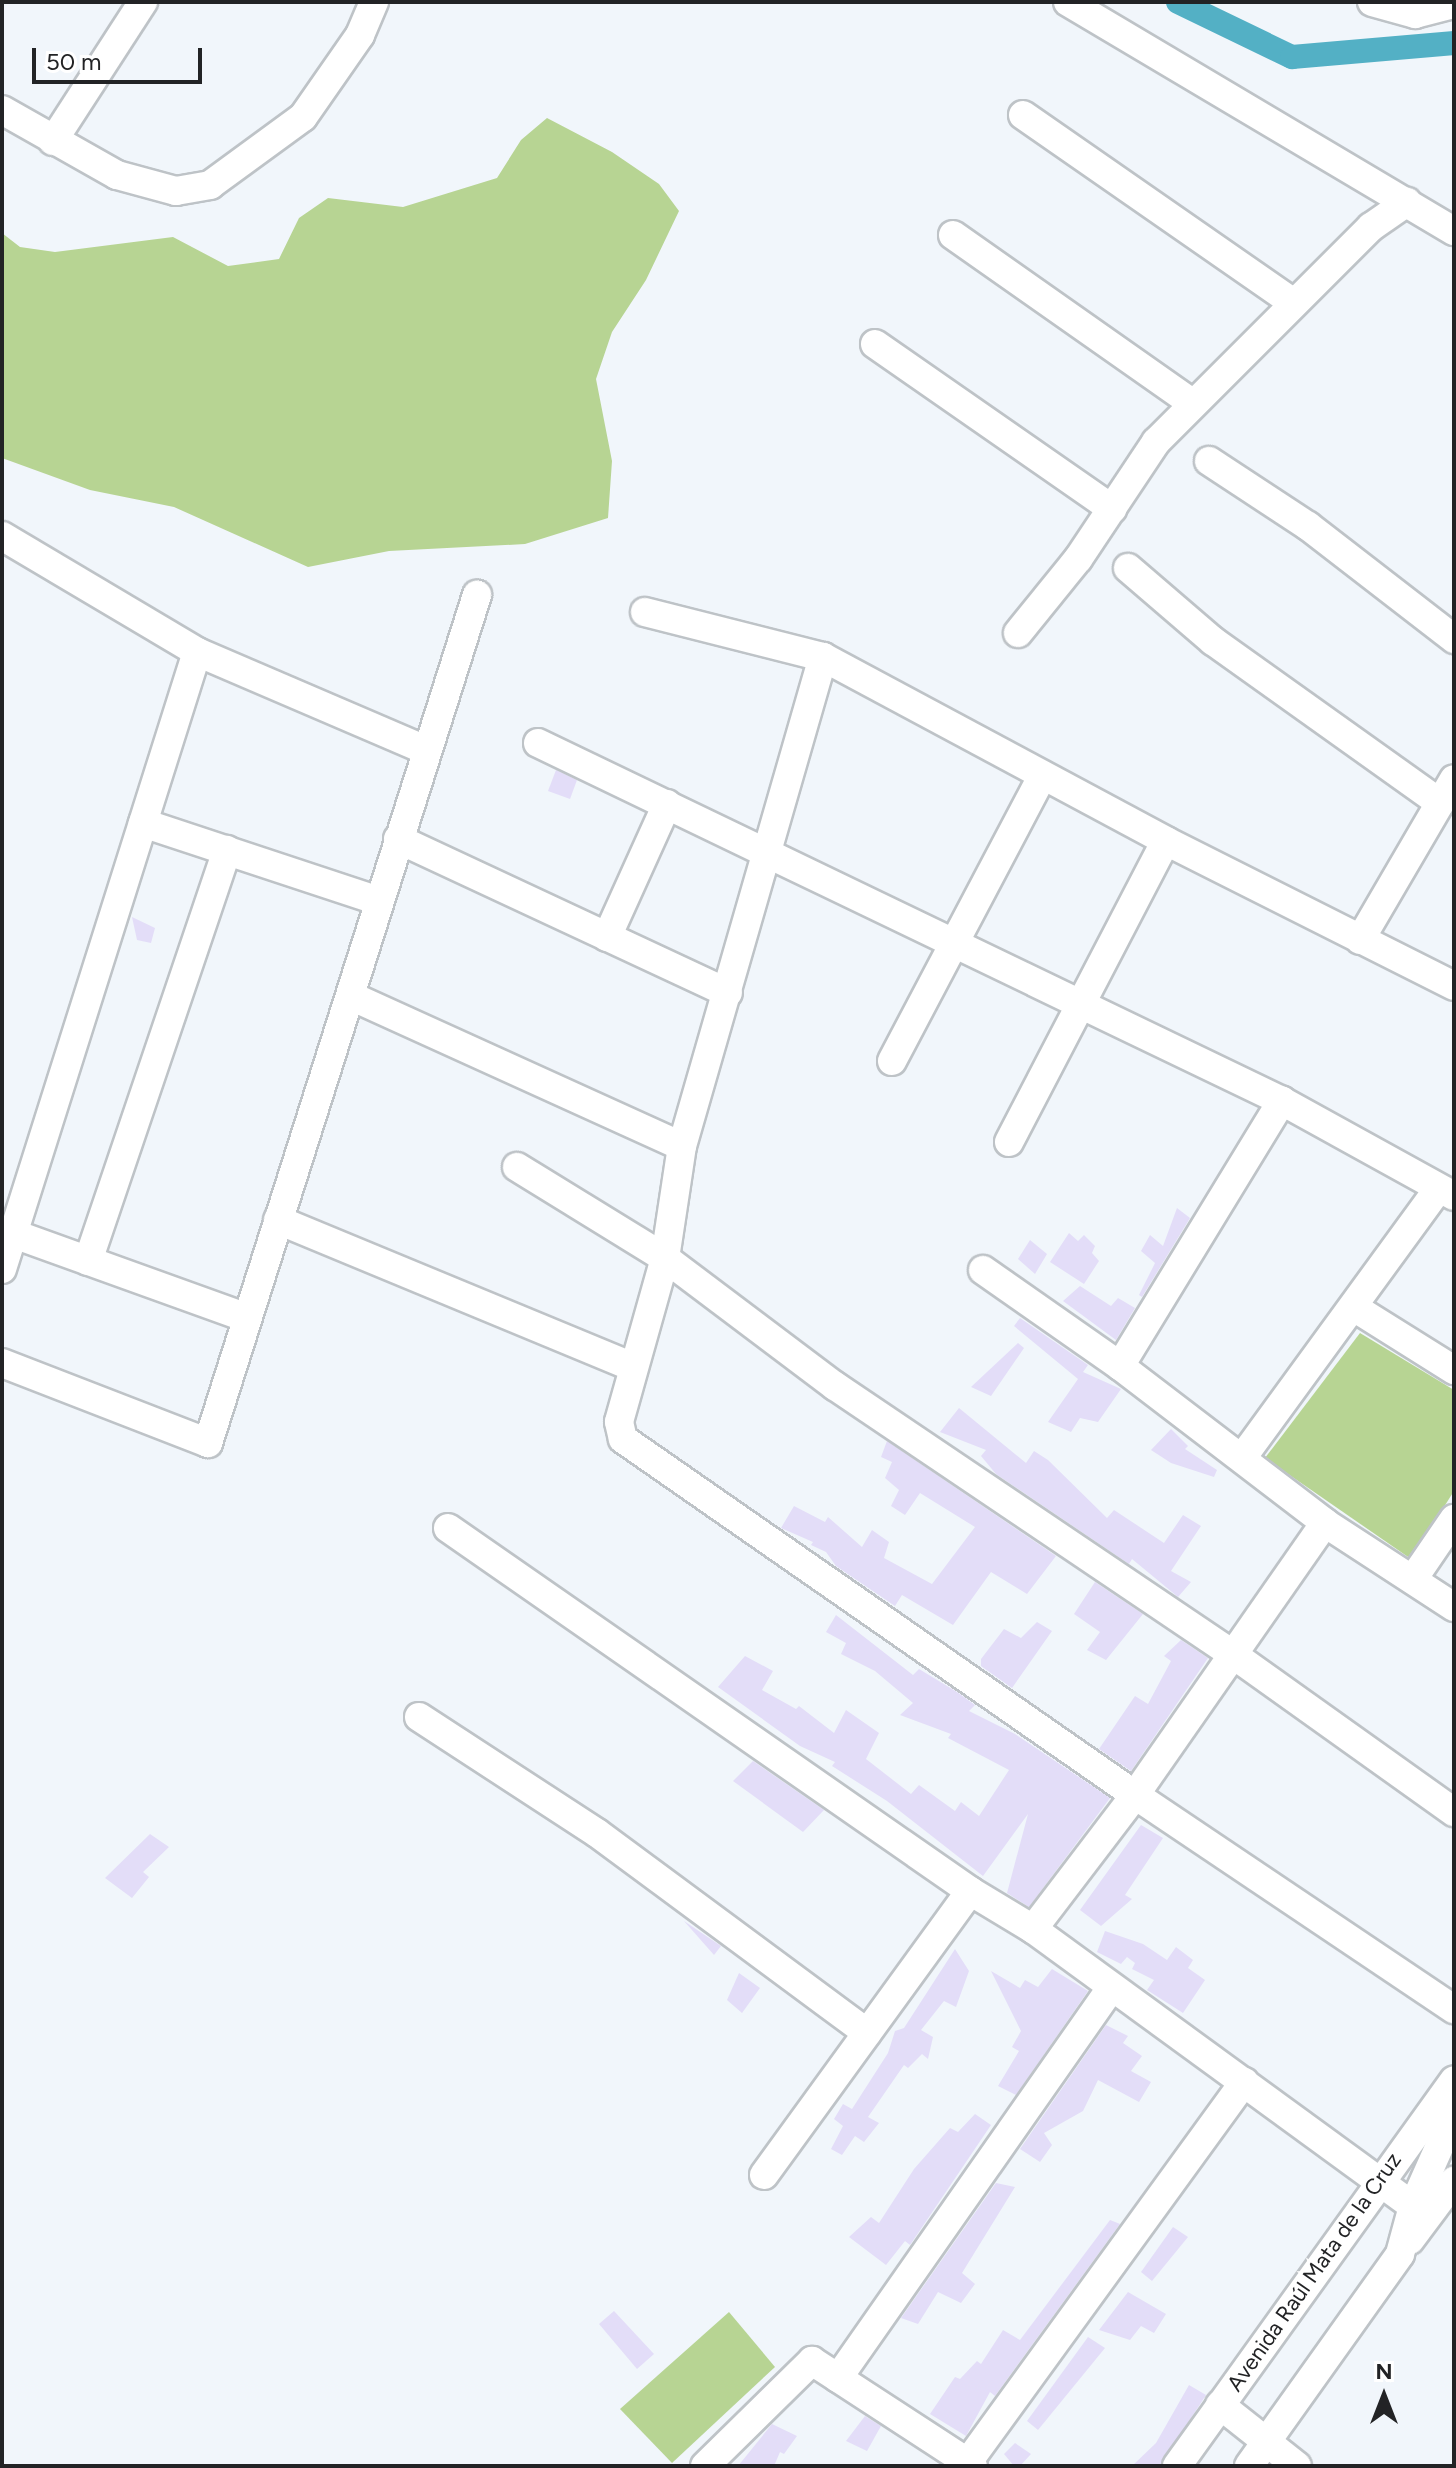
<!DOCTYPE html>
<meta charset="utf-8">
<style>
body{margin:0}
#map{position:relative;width:1456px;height:2468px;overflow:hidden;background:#f1f6fb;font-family:Figtree,sans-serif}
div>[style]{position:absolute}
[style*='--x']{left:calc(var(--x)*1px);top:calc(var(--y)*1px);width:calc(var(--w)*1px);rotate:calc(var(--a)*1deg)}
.green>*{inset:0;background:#b7d493}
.canal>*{height:24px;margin:-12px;padding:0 12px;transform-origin:12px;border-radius:12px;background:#53b0c5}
.building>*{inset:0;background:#e3ddf8}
.roads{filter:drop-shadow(2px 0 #bec3c7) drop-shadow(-2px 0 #bec3c7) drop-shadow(0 2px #bec3c7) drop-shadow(0 -2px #bec3c7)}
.minor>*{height:28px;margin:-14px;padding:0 14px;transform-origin:14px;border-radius:14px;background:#fff}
span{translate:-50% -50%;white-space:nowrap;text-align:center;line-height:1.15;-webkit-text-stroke:6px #fff;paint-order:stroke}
.street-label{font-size:22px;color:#222325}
.frame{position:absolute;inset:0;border:4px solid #222325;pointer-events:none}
.north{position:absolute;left:1344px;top:2356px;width:80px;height:80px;-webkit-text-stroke:6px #fff;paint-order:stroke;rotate:0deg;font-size:22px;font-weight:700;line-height:32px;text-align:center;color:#222325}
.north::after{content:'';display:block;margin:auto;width:28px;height:36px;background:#222325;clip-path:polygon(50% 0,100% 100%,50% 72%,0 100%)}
.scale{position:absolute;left:32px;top:48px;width:170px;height:36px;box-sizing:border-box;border:4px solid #222325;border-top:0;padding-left:10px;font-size:24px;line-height:28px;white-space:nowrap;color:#222325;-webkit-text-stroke:6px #fff;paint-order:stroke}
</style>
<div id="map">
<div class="green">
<div style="clip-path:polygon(547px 118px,612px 152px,659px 184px,679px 211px,646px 280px,612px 332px,596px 379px,612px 461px,608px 518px,525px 544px,389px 551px,308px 567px,174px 507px,90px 490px,2px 458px,2px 233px,20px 247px,55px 252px,173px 237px,228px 266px,279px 259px,299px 218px,328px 198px,403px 207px,497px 178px,521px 140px)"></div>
<div style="clip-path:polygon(1360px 1333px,1454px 1390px,1454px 1491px,1411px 1559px,1265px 1458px)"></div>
<div style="clip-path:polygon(729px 2312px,775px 2367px,672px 2463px,620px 2409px)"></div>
</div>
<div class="canal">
<div style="--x:1178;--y:2;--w:127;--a:25.8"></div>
<div style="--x:1292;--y:57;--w:163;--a:-4.9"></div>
</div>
<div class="building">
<div style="clip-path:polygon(556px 770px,577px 780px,570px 799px,548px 791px)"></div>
<div style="clip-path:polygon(132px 917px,155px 928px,151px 943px,137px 940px)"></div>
<div style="clip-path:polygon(1177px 1208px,1190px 1218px,1142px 1297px,1139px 1295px,1155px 1263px,1141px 1251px,1150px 1235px,1163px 1246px)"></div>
<div style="clip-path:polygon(1069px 1233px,1078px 1241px,1084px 1235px,1095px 1246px,1092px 1253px,1099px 1261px,1084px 1284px,1050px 1262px)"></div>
<div style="clip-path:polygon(1030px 1240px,1047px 1254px,1035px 1274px,1018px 1259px)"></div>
<div style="clip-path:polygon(1080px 1286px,1111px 1306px,1118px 1298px,1135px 1308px,1116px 1340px,1063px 1301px)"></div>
<div style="clip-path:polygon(1020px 1318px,1088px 1365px,1083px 1372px,1121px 1389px,1098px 1422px,1080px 1418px,1071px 1432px,1048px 1422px,1078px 1379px,1014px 1326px)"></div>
<div style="clip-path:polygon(1018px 1343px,1024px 1348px,991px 1396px,971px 1387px)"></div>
<div style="clip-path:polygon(959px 1408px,1026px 1463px,1034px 1451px,1048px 1460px,1107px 1518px,1114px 1510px,1164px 1543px,1183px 1515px,1201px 1526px,1171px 1571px,1191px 1582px,1178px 1597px,1132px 1559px,1129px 1564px,996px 1474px,981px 1456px,986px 1450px,940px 1432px)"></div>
<div style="clip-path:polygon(1171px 1429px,1188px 1446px,1185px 1449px,1217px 1470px,1214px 1477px,1171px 1463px,1151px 1450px)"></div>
<div style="clip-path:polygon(887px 1441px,1056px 1556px,1027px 1594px,991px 1572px,953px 1625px,902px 1595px,895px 1606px,836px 1566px,826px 1552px,811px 1545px,813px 1542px,781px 1528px,794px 1506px,825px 1522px,828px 1517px,862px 1547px,872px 1530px,889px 1542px,884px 1558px,932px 1584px,975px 1527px,920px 1493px,905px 1515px,891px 1506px,899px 1490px,885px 1478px,892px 1462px,881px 1457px)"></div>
<div style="clip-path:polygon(1095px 1582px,1143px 1614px,1106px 1660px,1087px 1650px,1100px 1632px,1074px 1614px)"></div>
<div style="clip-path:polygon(836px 1615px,913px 1675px,919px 1669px,957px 1692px,975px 1705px,969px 1711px,1015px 1734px,1110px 1798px,1029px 1907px,1007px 1893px,1028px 1814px,983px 1876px,887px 1801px,832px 1766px,835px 1762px,800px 1746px,718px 1687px,745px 1656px,773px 1671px,762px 1690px,796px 1709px,799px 1706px,834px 1733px,846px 1710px,879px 1733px,866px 1759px,911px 1794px,919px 1785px,955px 1811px,961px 1802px,979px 1816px,1009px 1770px,948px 1738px,951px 1734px,900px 1715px,913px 1703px,875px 1671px,841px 1654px,846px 1643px,826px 1632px)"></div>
<div style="clip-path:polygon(1037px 1622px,1052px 1631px,1012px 1688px,981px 1666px,981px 1659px,1004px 1629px,1021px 1638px)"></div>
<div style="clip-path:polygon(1181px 1640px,1208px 1658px,1131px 1771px,1099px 1749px,1135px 1696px,1148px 1704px,1171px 1661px,1164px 1656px)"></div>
<div style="clip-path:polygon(753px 1761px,824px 1810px,803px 1832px,733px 1781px)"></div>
<div style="clip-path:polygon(1141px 1825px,1163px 1838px,1125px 1895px,1132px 1899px,1101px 1926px,1080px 1910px)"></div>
<div style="clip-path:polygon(150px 1834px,169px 1847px,143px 1872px,149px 1877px,132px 1898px,105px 1878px)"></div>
<div style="clip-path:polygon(684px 1921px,721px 1946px,714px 1955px)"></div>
<div style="clip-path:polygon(1105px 1931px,1143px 1944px,1167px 1960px,1176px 1947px,1193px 1960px,1188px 1968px,1205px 1980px,1183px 2013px,1147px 1990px,1154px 1980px,1132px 1969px,1135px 1963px,1127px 1957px,1121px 1964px,1097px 1952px)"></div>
<div style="clip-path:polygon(955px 1949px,969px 1971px,956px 2007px,944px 2001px,921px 2030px,933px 2037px,928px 2059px,922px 2054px,908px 2068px,904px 2065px,868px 2117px,879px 2123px,864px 2142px,855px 2136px,842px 2155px,831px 2149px,843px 2126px,834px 2119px,843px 2104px,852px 2109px,888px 2053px,895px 2031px,904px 2028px)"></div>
<div style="clip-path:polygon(1052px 1969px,1088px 1991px,1016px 2095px,998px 2086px,1019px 2051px,1012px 2047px,1021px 2031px,991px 1971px,1020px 1988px,1025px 1980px,1038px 1987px)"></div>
<div style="clip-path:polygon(739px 1973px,760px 1988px,742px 2013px,727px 2000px)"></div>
<div style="clip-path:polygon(1106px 2025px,1128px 2036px,1123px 2043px,1142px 2056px,1131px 2071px,1151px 2082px,1139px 2102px,1098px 2080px,1083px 2111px,1044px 2133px,1052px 2145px,1040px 2162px,1020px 2149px)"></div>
<div style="clip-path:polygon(975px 2114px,991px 2125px,910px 2245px,905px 2241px,886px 2265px,849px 2237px,871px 2217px,879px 2223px,914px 2169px,950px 2128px,958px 2132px)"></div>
<div style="clip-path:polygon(996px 2183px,1015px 2187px,962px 2273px,975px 2284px,961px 2303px,938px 2292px,918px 2324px,901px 2318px)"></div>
<div style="clip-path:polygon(1110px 2220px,1120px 2224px,995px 2396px,990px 2392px,966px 2436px,930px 2414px,955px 2377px,960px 2379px,977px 2361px,981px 2364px,1003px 2330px,1020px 2340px)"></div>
<div style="clip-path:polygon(1173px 2227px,1188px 2237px,1152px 2281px,1141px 2272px)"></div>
<div style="clip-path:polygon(1128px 2292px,1166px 2314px,1154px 2333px,1141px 2326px,1130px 2340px,1099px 2330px)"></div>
<div style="clip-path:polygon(614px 2311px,654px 2354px,637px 2369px,599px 2324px)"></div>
<div style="clip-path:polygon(1088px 2337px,1105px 2348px,1038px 2430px,1027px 2421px)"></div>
<div style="clip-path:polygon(1189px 2385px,1206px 2395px,1160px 2466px,1132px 2466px,1156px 2443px)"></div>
<div style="clip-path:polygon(865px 2416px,881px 2426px,867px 2451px,846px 2441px)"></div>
<div style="clip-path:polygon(772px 2424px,797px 2436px,784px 2454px,780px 2452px,774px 2466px,738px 2466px)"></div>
<div style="clip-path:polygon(1015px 2443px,1031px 2454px,1020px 2466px,1014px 2466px,1004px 2454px)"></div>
</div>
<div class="roads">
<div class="minor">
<div style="--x:1068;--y:2;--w:449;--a:30.7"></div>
<div style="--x:1372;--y:2;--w:45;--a:15.6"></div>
<div style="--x:1415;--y:14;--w:40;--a:-14.4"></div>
<div style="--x:2;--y:110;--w:132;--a:29.5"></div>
<div style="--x:117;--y:175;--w:61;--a:15.2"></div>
<div style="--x:176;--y:191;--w:35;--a:-10"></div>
<div style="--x:210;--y:185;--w:115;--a:-36.2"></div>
<div style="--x:303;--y:117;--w:100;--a:-55.2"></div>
<div style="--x:360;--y:35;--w:36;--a:-67"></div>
<div style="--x:1023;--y:115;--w:330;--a:34.8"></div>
<div style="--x:53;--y:141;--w:166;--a:-57.1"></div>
<div style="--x:953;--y:235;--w:292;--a:35.1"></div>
<div style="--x:875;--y:344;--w:289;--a:34.8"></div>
<div style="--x:1209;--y:461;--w:118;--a:33.3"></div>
<div style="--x:1308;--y:526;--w:185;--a:37.7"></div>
<div style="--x:2;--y:536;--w:227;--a:30.7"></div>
<div style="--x:197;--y:652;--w:249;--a:23.2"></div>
<div style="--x:1128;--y:568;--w:112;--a:40.7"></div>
<div style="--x:1213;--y:641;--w:279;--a:35.5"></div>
<div style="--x:645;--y:612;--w:184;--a:14.2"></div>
<div style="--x:823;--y:657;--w:389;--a:28.2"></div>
<div style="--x:1166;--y:841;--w:322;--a:26.7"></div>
<div style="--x:1018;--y:633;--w:95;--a:-51"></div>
<div style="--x:1078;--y:559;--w:141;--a:-56.3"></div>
<div style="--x:1156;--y:442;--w:304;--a:-45"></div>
<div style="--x:1371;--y:227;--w:44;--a:-34.8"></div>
<div style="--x:823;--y:657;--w:509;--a:106.08"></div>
<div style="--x:682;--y:1146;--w:113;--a:98.6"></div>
<div style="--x:665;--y:1258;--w:170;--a:105.7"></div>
<div style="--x:619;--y:1422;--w:17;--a:77"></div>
<div style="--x:623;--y:1439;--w:624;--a:34.81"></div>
<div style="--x:1135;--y:1795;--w:384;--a:33.9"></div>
<div style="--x:538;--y:743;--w:826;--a:25.7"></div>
<div style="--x:1282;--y:1101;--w:196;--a:28.9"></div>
<div style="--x:143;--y:823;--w:249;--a:18.3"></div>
<div style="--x:398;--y:839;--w:364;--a:25"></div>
<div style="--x:607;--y:937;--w:146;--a:-65.7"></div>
<div style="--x:1360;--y:940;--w:186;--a:-59.7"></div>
<div style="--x:353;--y:997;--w:361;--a:24.4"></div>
<div style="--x:892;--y:1061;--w:323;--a:-62.2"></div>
<div style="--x:1009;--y:1142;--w:339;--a:-62.5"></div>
<div style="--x:517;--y:1167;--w:174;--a:31.6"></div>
<div style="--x:665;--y:1258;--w:213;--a:37"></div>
<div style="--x:835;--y:1386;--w:478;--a:34"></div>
<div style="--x:1231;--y:1653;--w:274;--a:35.5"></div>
<div style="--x:278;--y:1220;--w:384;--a:22.5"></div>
<div style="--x:14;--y:1234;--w:248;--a:19.8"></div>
<div style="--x:88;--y:1261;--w:434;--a:-71.3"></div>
<div style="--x:2;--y:1269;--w:647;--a:-72.46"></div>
<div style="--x:983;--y:1270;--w:167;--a:35"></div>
<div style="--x:1120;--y:1366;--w:258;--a:37.4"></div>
<div style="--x:1325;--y:1523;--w:154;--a:33.1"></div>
<div style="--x:1355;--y:1308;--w:117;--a:32.1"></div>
<div style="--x:2;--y:1363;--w:221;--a:21.2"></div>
<div style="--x:208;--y:1443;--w:890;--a:-72.4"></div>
<div style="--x:1120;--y:1366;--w:311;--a:-58.6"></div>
<div style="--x:1242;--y:1458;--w:333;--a:-53.9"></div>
<div style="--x:448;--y:1528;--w:636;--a:34.81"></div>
<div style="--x:970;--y:1891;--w:74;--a:31.1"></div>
<div style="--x:1033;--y:1929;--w:470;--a:36.1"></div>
<div style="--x:1413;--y:1579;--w:73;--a:-55.7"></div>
<div style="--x:419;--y:1717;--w:212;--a:33.1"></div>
<div style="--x:597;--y:1833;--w:336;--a:36.5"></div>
<div style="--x:1033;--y:1929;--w:168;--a:-52.7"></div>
<div style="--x:1135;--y:1795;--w:332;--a:-55.1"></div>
<div style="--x:764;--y:2175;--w:351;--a:-54"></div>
<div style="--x:1410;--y:2240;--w:74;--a:-53.3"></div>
<div style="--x:838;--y:2378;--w:477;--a:-55"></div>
<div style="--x:1220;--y:2405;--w:98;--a:38.4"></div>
<div style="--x:968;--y:2462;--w:470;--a:-54"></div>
<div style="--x:705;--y:2466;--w:150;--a:-44.5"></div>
<div style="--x:812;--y:2361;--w:192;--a:33.1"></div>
<div style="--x:1177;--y:2466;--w:475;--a:-54.3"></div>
<div style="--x:1249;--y:2466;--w:260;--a:-54.5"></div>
<div style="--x:1400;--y:2254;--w:50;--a:-74.8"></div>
<div style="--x:1413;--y:2206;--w:101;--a:-66"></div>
</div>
</div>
<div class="street-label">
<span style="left:1314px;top:2272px;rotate:-55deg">Avenida Raúl Mata de la Cruz</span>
</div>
<div class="frame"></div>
<div class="north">N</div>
<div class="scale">50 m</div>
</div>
